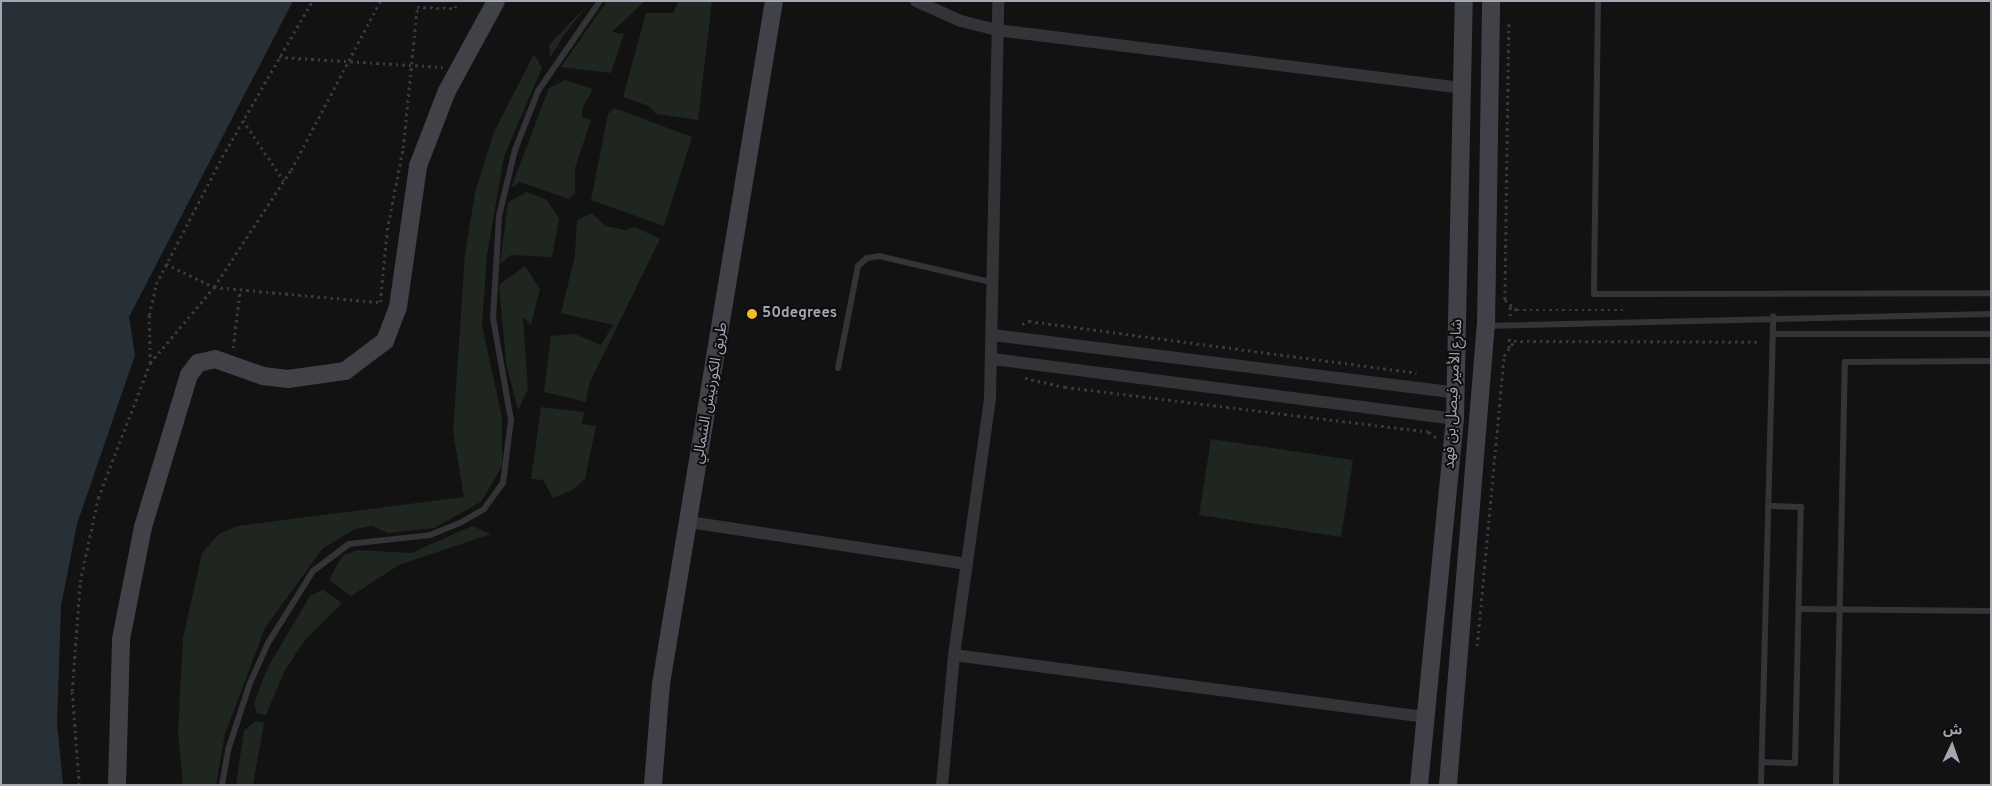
<!DOCTYPE html>
<meta charset="utf-8">
<style>
body{margin:0}
#map{position:relative;width:1992px;height:786px;overflow:hidden;background:#121213;font-family:Overpass,"Noto Sans Arabic",sans-serif}
div>[style]{position:absolute}
[style*='--x']{left:calc(var(--x)*1px);top:calc(var(--y)*1px);width:calc(var(--w)*1px);rotate:calc(var(--a)*1deg)}
.green>*{inset:0;background:#1e261f}
.water>*{inset:0;background:#283037}
.path>*{height:2.5px;margin-top:-1.25px;transform-origin:0;background:repeating-linear-gradient(90deg,#393a3f 0 2.5px,transparent 0 6.5px)}
.service>*{height:6px;margin:-3px;padding:0 3px;transform-origin:3px;border-radius:3px;background:#333338}
.minor>*{height:12px;margin:-6px;padding:0 6px;transform-origin:6px;border-radius:6px;background:#333338}
.secondary>*{height:18px;margin:-9px;padding:0 9px;transform-origin:9px;border-radius:9px;background:#414248}
.dots>*{width:14px;height:14px;translate:-50% -50%;box-sizing:border-box;border:2px solid #0d0d0e;border-radius:50%}
span{translate:-50% -50%;white-space:nowrap;text-align:center;line-height:1.15;-webkit-text-stroke:4px #0d0d0e;paint-order:stroke}
.poi-label{font-size:15px;color:#a3a7b4;font-weight:700}
.left{translate:0 -50%;text-align:left}
.street-label{font-size:15px;color:#a3a7b4}
.frame{position:absolute;inset:0;border:2px solid #a3a7b4;pointer-events:none}
.north{position:absolute;left:1927px;top:721px;width:50px;height:50px;-webkit-text-stroke:4px #0d0d0e;paint-order:stroke;rotate:3deg;font-size:14px;font-weight:700;line-height:20px;text-align:center;color:#a3a7b4}
.north::after{content:'';display:block;margin:auto;width:18px;height:22px;background:#a3a7b4;clip-path:polygon(50% 0,100% 100%,50% 72%,0 100%)}
</style>
<div id="map">
<div class="green">
<div style="clip-path:polygon(607px 1px,645px 1px,612px 32px,624px 34px,611px 73px,561px 67px)"></div>
<div style="clip-path:polygon(679px 1px,712px 1px,698px 120px,656px 114px,649px 106px,623px 97px,646px 13px,673px 13px)"></div>
<div style="clip-path:polygon(588px 4px,564px 35px,550px 58px,549px 45px)"></div>
<div style="clip-path:polygon(534px 54px,542px 68px,504px 156px,487px 255px,482px 326px,502px 417px,502px 466px,481px 502px,434px 528px,388px 533px,372px 526px,355px 529px,323px 548px,265px 628px,225px 734px,216px 785px,183px 785px,178px 732px,183px 638px,202px 553px,219px 534px,237px 526px,464px 497px,453px 432px,465px 254px,475px 193px,494px 132px)"></div>
<div style="clip-path:polygon(565px 80px,593px 89px,582px 109px,582px 117px,591px 120px,575px 168px,575px 193px,569px 199px,520px 182px,511px 188px,549px 88px)"></div>
<div style="clip-path:polygon(614px 108px,692px 137px,664px 226px,591px 200px,608px 114px)"></div>
<div style="clip-path:polygon(527px 192px,547px 200px,559px 219px,552px 257px,511px 255px,500px 264px,508px 202px)"></div>
<div style="clip-path:polygon(591px 213px,606px 226px,625px 230px,635px 227px,660px 239px,589px 384px,586px 402px,544px 392px,551px 336px,575px 334px,601px 345px,613px 325px,561px 313px,575px 255px,577px 220px)"></div>
<div style="clip-path:polygon(525px 266px,540px 289px,531px 325px,523px 317px,528px 389px,518px 410px,506px 363px,499px 285px)"></div>
<div style="clip-path:polygon(541px 407px,584px 412px,582px 424px,596px 426px,585px 479px,574px 489px,553px 498px,543px 480px,531px 479px)"></div>
<div style="clip-path:polygon(1211px 439px,1353px 460px,1341px 537px,1199px 515px)"></div>
<div style="clip-path:polygon(472px 526px,491px 534px,399px 565px,351px 596px,329px 580px,342px 556px,357px 550px,411px 553px)"></div>
<div style="clip-path:polygon(323px 590px,342px 603px,305px 640px,285px 670px,266px 715px,257px 713px,254px 703px,268px 667px,310px 596px)"></div>
<div style="clip-path:polygon(255px 721px,264px 723px,253px 785px,236px 785px,244px 731px)"></div>
</div>
<div class="water">
<div style="clip-path:polygon(1px 1px,293px 1px,129px 317px,135px 355px,77px 524px,61px 606px,57px 723px,63px 785px,1px 785px)"></div>
</div>
<div class="path">
<div style="--x:1509;--y:24;--w:276;--a:90.8"></div>
<div style="--x:1505;--y:300;--w:16;--a:40"></div>
<div style="--x:1517;--y:310;--w:110;--a:0"></div>
<div style="--x:279;--y:57;--w:164;--a:3.5"></div>
<div style="--x:243;--y:120;--w:73;--a:56.1"></div>
<div style="--x:166;--y:264;--w:53;--a:25.6"></div>
<div style="--x:214;--y:287;--w:167;--a:5.2"></div>
<div style="--x:380;--y:302;--w:72;--a:-84.4"></div>
<div style="--x:387;--y:230;--w:84;--a:-79"></div>
<div style="--x:403;--y:148;--w:142;--a:-84.3"></div>
<div style="--x:417;--y:7;--w:38;--a:2"></div>
<div style="--x:455;--y:8;--w:7;--a:-82"></div>
<div style="--x:1510;--y:316;--w:11;--a:-90"></div>
<div style="--x:1022;--y:324;--w:8;--a:-23"></div>
<div style="--x:1029;--y:321;--w:391;--a:7.6"></div>
<div style="--x:233;--y:348;--w:59;--a:-83.2"></div>
<div style="--x:1509;--y:348;--w:12;--a:-90"></div>
<div style="--x:150;--y:363;--w:99;--a:-49.9"></div>
<div style="--x:214;--y:287;--w:140;--a:-56.7"></div>
<div style="--x:291;--y:170;--w:191;--a:-62.2"></div>
<div style="--x:1025;--y:378;--w:41;--a:12.7"></div>
<div style="--x:1065;--y:387;--w:367;--a:7"></div>
<div style="--x:1429;--y:432;--w:10;--a:37"></div>
<div style="--x:1477;--y:646;--w:291;--a:-84.7"></div>
<div style="--x:1504;--y:356;--w:18;--a:-56"></div>
<div style="--x:1514;--y:341;--w:247;--a:0.2"></div>
<div style="--x:79;--y:785;--w:94;--a:-94.3"></div>
<div style="--x:72;--y:691;--w:109;--a:-85.8"></div>
<div style="--x:80;--y:582;--w:86;--a:-77.9"></div>
<div style="--x:98;--y:498;--w:145;--a:-68.9"></div>
<div style="--x:150;--y:363;--w:48;--a:-91.2"></div>
<div style="--x:149;--y:315;--w:32;--a:-77"></div>
<div style="--x:156;--y:284;--w:143;--a:-62.5"></div>
<div style="--x:222;--y:157;--w:180;--a:-60"></div>
</div>
<div class="service">
<div style="--x:1598;--y:1;--w:293;--a:90.8"></div>
<div style="--x:1594;--y:294;--w:397;--a:-0.1"></div>
<div style="--x:1487;--y:326;--w:504;--a:-1.36"></div>
<div style="--x:1773;--y:334;--w:218;--a:0"></div>
<div style="--x:838;--y:368;--w:104;--a:-78.9"></div>
<div style="--x:858;--y:266;--w:12;--a:-42"></div>
<div style="--x:867;--y:258;--w:12;--a:-9"></div>
<div style="--x:879;--y:256;--w:115;--a:13.1"></div>
<div style="--x:1799;--y:609;--w:192;--a:0.6"></div>
<div style="--x:1762;--y:762;--w:33;--a:2"></div>
<div style="--x:1795;--y:763;--w:256;--a:-88.7"></div>
<div style="--x:1801;--y:507;--w:33;--a:-178"></div>
<div style="--x:222;--y:785;--w:36;--a:-80"></div>
<div style="--x:228;--y:750;--w:71;--a:-71.8"></div>
<div style="--x:250;--y:683;--w:44;--a:-65.8"></div>
<div style="--x:268;--y:643;--w:85;--a:-58"></div>
<div style="--x:313;--y:571;--w:45;--a:-36.9"></div>
<div style="--x:349;--y:544;--w:81;--a:-6.3"></div>
<div style="--x:430;--y:535;--w:32;--a:-22"></div>
<div style="--x:460;--y:523;--w:28;--a:-30"></div>
<div style="--x:484;--y:509;--w:32;--a:-54"></div>
<div style="--x:503;--y:483;--w:64;--a:-82.8"></div>
<div style="--x:511;--y:420;--w:104;--a:-100"></div>
<div style="--x:493;--y:318;--w:102;--a:-86.6"></div>
<div style="--x:499;--y:216;--w:68;--a:-76.4"></div>
<div style="--x:515;--y:150;--w:63;--a:-68.7"></div>
<div style="--x:538;--y:91;--w:109;--a:-55.4"></div>
<div style="--x:1761;--y:785;--w:469;--a:-88.5"></div>
<div style="--x:1836;--y:785;--w:423;--a:-88.8"></div>
<div style="--x:1845;--y:362;--w:146;--a:-0.4"></div>
</div>
<div class="minor">
<div style="--x:916;--y:1;--w:49;--a:24"></div>
<div style="--x:961;--y:21;--w:37;--a:14"></div>
<div style="--x:997;--y:30;--w:470;--a:7.1"></div>
<div style="--x:993;--y:335;--w:467;--a:7.1"></div>
<div style="--x:993;--y:359;--w:466;--a:7.4"></div>
<div style="--x:689;--y:522;--w:281;--a:8.6"></div>
<div style="--x:954;--y:655;--w:476;--a:7.5"></div>
<div style="--x:942;--y:785;--w:131;--a:-84.7"></div>
<div style="--x:954;--y:655;--w:260;--a:-82"></div>
<div style="--x:990;--y:398;--w:397;--a:-88.8"></div>
</div>
<div class="secondary">
<div style="--x:117;--y:785;--w:146;--a:-88.4"></div>
<div style="--x:121;--y:639;--w:114;--a:-78.9"></div>
<div style="--x:143;--y:527;--w:159;--a:-73.2"></div>
<div style="--x:189;--y:375;--w:15;--a:-53"></div>
<div style="--x:198;--y:363;--w:17;--a:-13"></div>
<div style="--x:215;--y:359;--w:51;--a:19.5"></div>
<div style="--x:263;--y:376;--w:25;--a:7"></div>
<div style="--x:288;--y:379;--w:58;--a:-8"></div>
<div style="--x:345;--y:371;--w:50;--a:-36.9"></div>
<div style="--x:385;--y:341;--w:36;--a:-69"></div>
<div style="--x:398;--y:307;--w:142;--a:-81.9"></div>
<div style="--x:418;--y:166;--w:80;--a:-68.9"></div>
<div style="--x:447;--y:91;--w:102;--a:-61.4"></div>
<div style="--x:653;--y:785;--w:101;--a:-85.5"></div>
<div style="--x:661;--y:684;--w:692;--a:-80.61"></div>
<div style="--x:1419;--y:785;--w:368;--a:-84.4"></div>
<div style="--x:1455;--y:419;--w:418;--a:-88.8"></div>
<div style="--x:1448;--y:785;--w:461;--a:-85.3"></div>
<div style="--x:1486;--y:326;--w:325;--a:-89.1"></div>
</div>
<div class="dots">
<div style="left:752px;top:314px;background:#f0ba2d"></div>
</div>
<div class="poi-label">
<span class="left" style="left:762px;top:314px">50degrees</span>
</div>
<div class="street-label">
<span style="left:711px;top:393px;rotate:-80deg">طريق الكورنيش الشمالي</span>
<span style="left:1454px;top:394px;rotate:-87deg">شارع الأمير فيصل بن فهد</span>
</div>
<div class="frame"></div>
<div class="north">ش</div>
</div>
